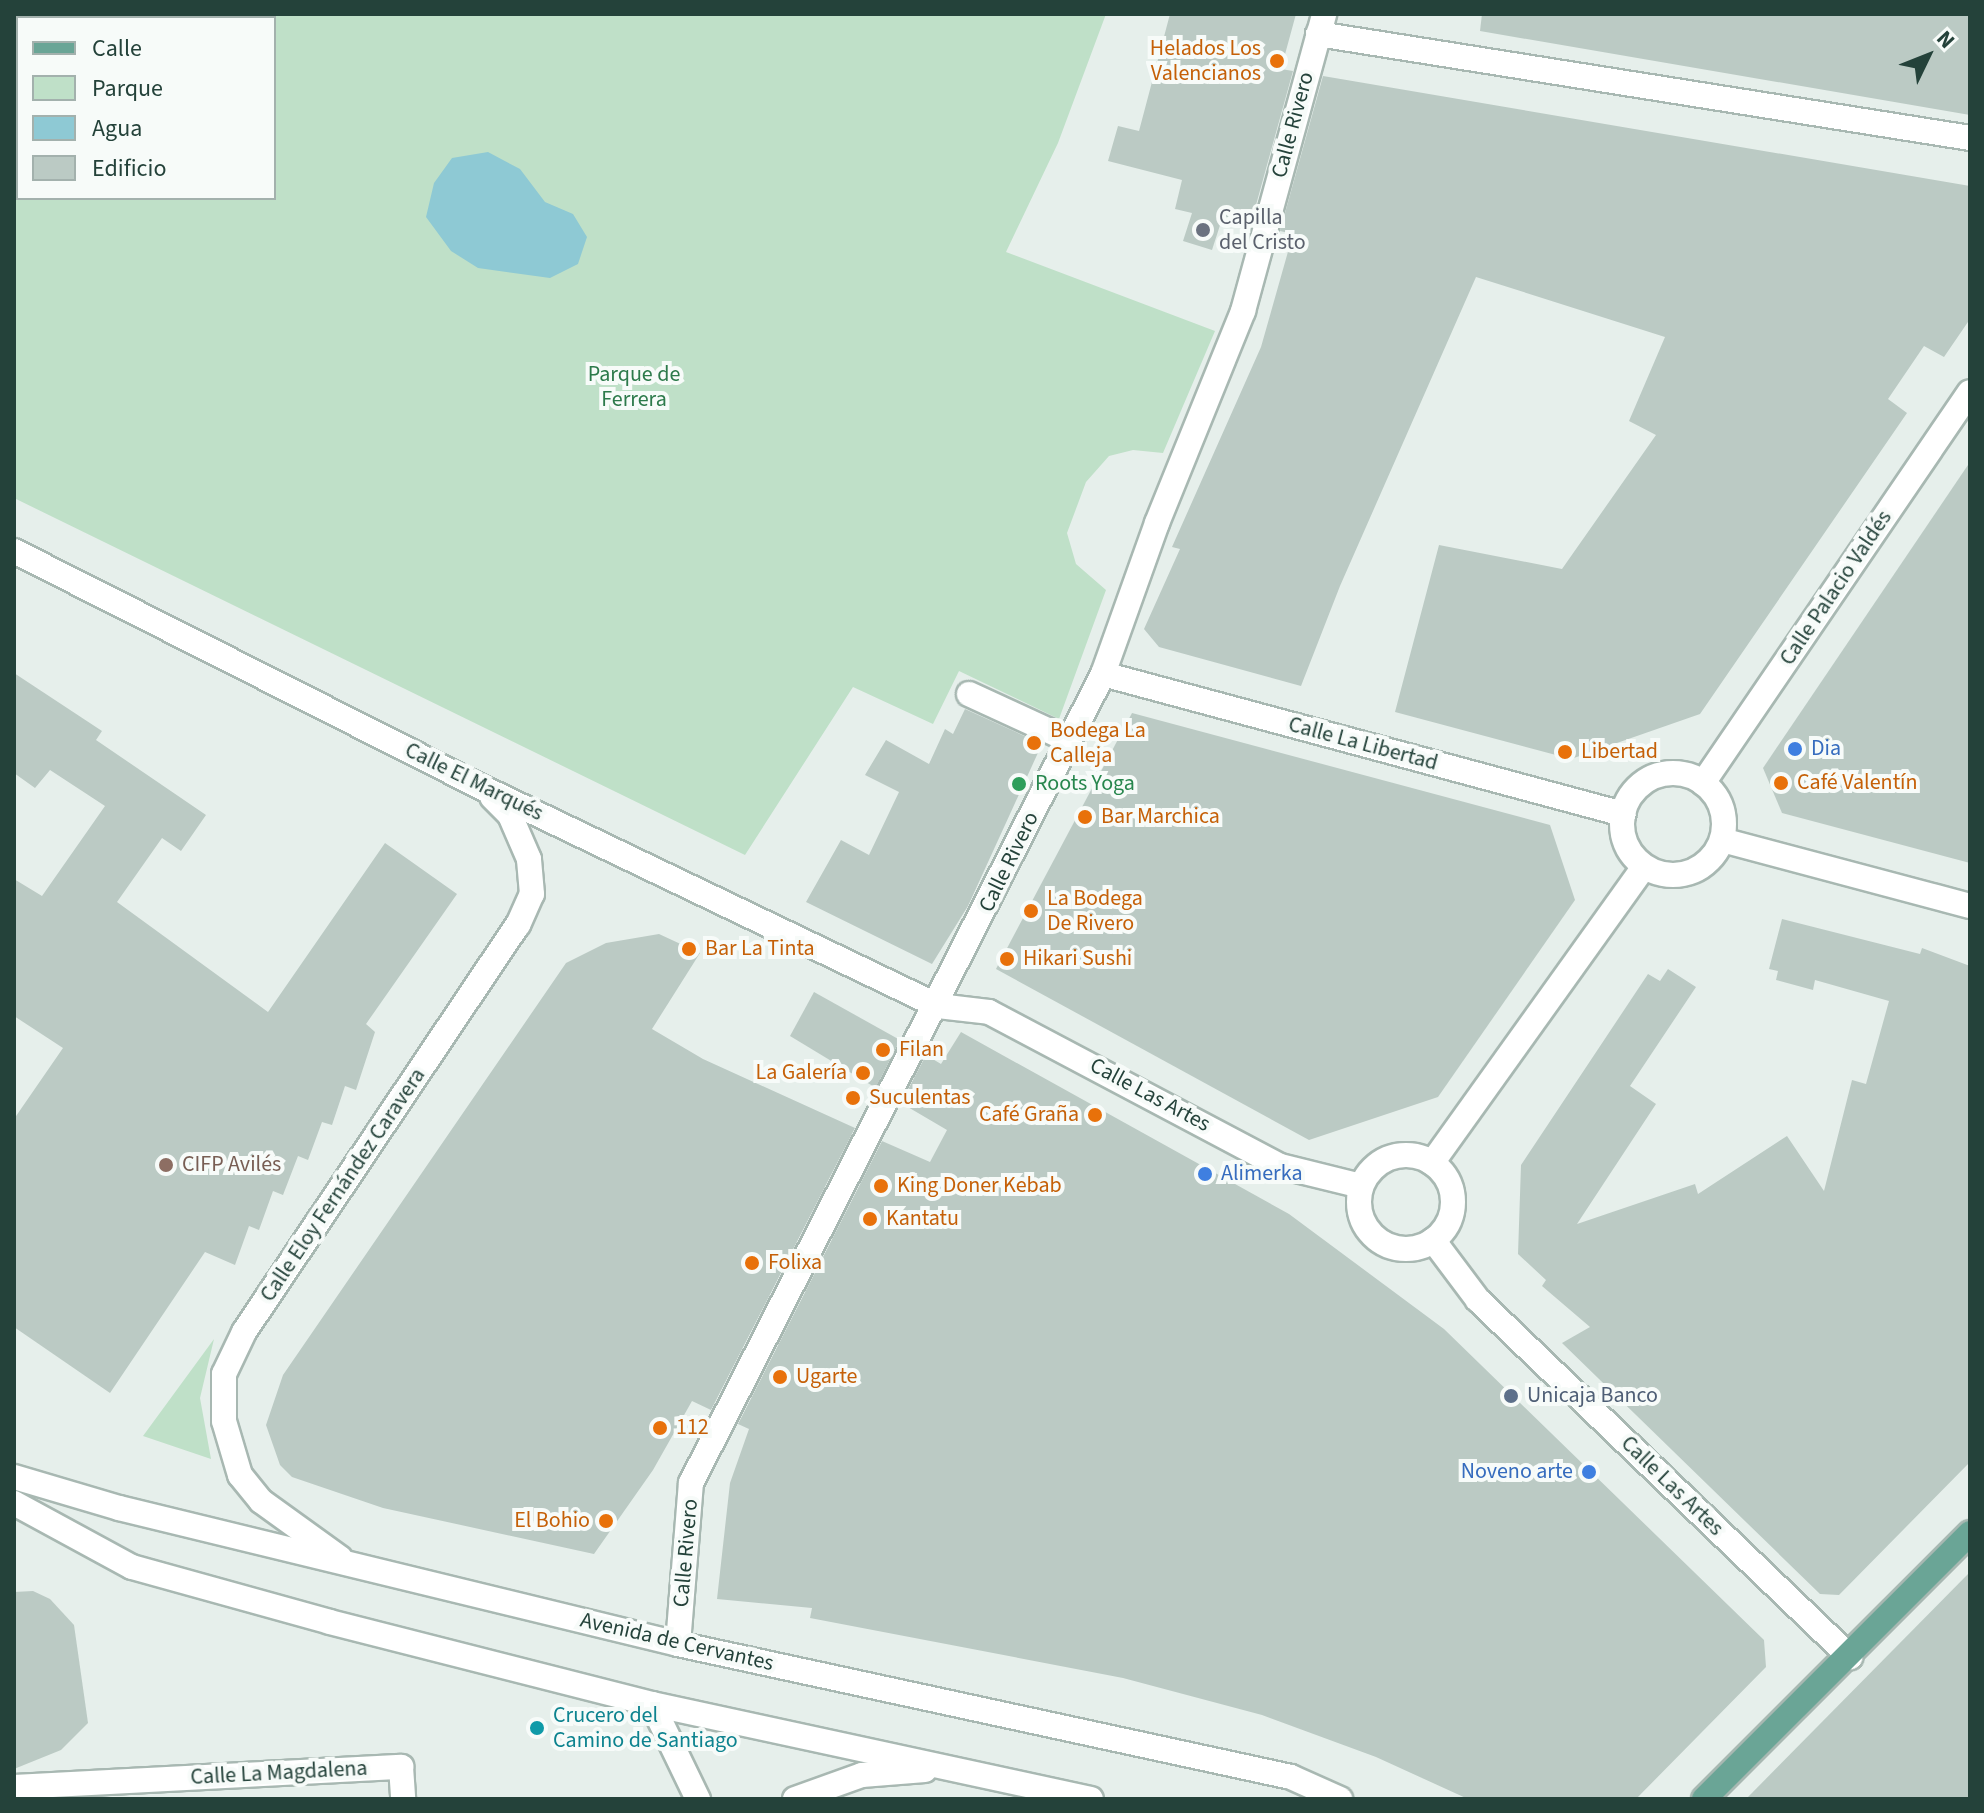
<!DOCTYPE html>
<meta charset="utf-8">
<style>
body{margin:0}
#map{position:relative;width:1984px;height:1813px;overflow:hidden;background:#e6efeb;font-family:"Source Sans 3",sans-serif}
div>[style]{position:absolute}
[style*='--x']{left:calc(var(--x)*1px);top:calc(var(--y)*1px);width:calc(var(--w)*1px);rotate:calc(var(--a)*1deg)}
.green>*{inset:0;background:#bfe0c8}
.water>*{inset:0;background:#8ec9d4}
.building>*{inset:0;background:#bbcac4}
.roads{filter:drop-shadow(2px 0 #a8b8b2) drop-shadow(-2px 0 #a8b8b2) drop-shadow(0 2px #a8b8b2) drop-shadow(0 -2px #a8b8b2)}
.street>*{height:24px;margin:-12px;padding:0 12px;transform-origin:12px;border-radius:12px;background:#fff}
.street>.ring{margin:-12px;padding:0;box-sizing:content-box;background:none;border:24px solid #fff;border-radius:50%}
.primary>*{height:24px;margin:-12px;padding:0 12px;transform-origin:12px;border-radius:12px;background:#6aa596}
.dots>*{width:22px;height:22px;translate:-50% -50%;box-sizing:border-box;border:4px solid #f7fbf9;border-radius:50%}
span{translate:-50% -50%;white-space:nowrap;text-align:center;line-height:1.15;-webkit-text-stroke:8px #f7fbf9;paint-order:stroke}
.food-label{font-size:22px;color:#c56008}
.right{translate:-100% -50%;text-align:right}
.left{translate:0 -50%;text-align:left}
.street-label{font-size:22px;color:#24423a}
.worship-label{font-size:22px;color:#5b616d}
.park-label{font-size:22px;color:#2d7a4b}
.shop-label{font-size:22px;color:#366cbe}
.leisure-label{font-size:22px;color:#27864d}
.education-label{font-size:22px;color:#785e54}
.service-label{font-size:22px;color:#4e5e75}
.culture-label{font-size:22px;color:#0d838f}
.frame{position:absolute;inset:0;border:16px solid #24423a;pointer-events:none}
.legend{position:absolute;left:16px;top:16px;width:260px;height:184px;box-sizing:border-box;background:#f7fbf9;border:2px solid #a3b1ad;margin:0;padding:10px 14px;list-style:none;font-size:24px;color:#24423a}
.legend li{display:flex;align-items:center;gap:16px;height:40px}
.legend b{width:40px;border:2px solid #a3b1ad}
.north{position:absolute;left:1888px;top:16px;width:80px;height:80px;-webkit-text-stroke:6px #f7fbf9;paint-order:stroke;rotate:47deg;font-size:22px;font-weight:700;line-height:32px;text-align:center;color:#24423a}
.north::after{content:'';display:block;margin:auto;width:28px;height:36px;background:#24423a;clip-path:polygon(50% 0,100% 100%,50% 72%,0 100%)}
</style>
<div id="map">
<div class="green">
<div style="clip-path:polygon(evenodd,14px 14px,1106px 14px,1058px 143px,1006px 252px,1215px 331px,1163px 453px,1133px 450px,1109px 456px,1086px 482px,1067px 533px,1076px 564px,1106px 590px,1059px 719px,959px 671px,933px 724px,853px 687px,745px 855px,14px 498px,14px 14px,18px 18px,274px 18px,274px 198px,18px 198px,18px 18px)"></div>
<div style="clip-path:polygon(214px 1339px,200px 1398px,211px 1459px,143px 1436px)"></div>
</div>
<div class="water">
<div style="clip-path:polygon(488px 152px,520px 169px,545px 202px,573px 214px,587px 237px,578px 264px,550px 278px,478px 268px,451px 251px,426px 217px,434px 183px,452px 158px)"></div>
</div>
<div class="building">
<div style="clip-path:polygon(1170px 14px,1296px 14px,1281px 69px,1293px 71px,1251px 223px,1223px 216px,1212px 250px,1183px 241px,1192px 213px,1175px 209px,1182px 180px,1108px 161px,1118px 126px,1139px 131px)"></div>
<div style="clip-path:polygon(1482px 14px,1970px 14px,1970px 115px,1480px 31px)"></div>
<div style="clip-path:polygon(1323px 76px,1970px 186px,1970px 319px,1944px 357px,1924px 346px,1888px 399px,1907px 413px,1700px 714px,1571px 759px,1395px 712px,1439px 545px,1562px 569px,1656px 435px,1629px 421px,1665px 337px,1476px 277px,1340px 586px,1301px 686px,1159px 647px,1144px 629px,1180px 549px,1172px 547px,1261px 347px,1293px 234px,1280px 231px)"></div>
<div style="clip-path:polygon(1970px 462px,1970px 863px,1782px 813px,1763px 768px)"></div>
<div style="clip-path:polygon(14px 673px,102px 731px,96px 740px,206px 815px,181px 851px,162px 838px,117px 902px,268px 1012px,385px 843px,457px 894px,366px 1024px,375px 1032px,356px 1090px,345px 1086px,332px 1125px,322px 1122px,308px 1160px,298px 1156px,283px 1195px,273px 1191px,259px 1230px,249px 1226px,235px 1265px,205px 1252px,110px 1393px,14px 1327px,14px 1119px,63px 1048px,14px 1016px,14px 879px,42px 896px,105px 806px,50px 770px,35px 788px,14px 773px)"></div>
<div style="clip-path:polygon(965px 709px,1042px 744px,968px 906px,932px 964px,806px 902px,841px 840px,869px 855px,899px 792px,865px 775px,886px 740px,929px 764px,945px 729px,953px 734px)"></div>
<div style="clip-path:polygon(1132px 713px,1550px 825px,1575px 900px,1438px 1097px,1309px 1140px,996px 969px)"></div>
<div style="clip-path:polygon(1782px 919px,1920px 954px,1922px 948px,1970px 966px,1970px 1462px,1839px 1595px,1820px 1594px,1562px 1343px,1590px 1327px,1542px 1286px,1546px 1280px,1518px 1254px,1521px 1165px,1648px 974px,1660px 981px,1668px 969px,1696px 987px,1630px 1086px,1656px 1104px,1577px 1224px,1695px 1184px,1698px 1194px,1787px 1136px,1824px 1191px,1852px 1080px,1866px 1084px,1889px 1001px,1815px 980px,1813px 990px,1776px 980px,1778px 971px,1769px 969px)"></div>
<div style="clip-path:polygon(659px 934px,700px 953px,652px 1029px,703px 1059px,855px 1128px,711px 1410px,692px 1401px,653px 1470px,594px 1554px,383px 1508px,292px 1477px,280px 1465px,266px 1425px,283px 1375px,566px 963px,606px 943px)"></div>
<div style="clip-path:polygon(814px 992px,900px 1040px,876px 1088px,790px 1036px)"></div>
<div style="clip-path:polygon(961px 1032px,1289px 1214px,1444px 1329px,1764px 1640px,1766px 1667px,1636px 1799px,1468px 1799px,1376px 1757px,1262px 1715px,1123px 1678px,810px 1618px,812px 1608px,717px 1599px,730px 1483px,749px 1429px,738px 1424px,882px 1141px,930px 1162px,947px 1130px,901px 1103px,926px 1055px,941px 1064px)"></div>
<div style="clip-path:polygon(1970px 1572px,1970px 1799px,1746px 1799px)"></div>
<div style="clip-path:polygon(33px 1591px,50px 1599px,74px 1625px,88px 1723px,61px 1750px,14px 1769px,14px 1592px)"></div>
</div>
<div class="roads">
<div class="street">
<div style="--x:1318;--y:34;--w:660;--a:9.06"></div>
<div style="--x:14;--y:551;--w:521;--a:26.81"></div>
<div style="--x:479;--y:786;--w:509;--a:25.61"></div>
<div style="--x:938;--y:1006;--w:51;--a:6.7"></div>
<div style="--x:989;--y:1012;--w:329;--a:27.9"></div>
<div style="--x:1280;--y:1166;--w:83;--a:13.9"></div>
<div style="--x:1103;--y:674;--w:539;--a:15.07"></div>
<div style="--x:969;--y:694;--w:110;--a:24.7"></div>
<div class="ring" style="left:1622px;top:773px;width:78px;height:78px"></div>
<div style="--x:1703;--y:783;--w:473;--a:-55.7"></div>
<div style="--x:1722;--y:840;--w:257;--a:14.9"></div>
<div class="ring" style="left:1359px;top:1155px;width:70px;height:70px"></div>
<div style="--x:1432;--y:1163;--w:364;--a:-54.4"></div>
<div style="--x:1433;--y:1240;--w:75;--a:53.1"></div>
<div style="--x:1478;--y:1300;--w:516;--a:43.82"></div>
<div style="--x:14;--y:1477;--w:109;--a:16.4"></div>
<div style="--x:119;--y:1508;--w:575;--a:13.67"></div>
<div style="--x:678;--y:1644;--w:627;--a:12.24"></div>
<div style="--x:1291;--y:1777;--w:54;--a:24.2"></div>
<div style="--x:14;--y:1503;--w:134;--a:28.5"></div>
<div style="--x:132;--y:1567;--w:205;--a:15.5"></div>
<div style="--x:330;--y:1622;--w:332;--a:14.3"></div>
<div style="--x:652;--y:1704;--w:449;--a:12.2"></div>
<div style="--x:340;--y:1558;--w:97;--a:-144.2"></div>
<div style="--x:261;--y:1501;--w:33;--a:-129"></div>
<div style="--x:240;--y:1475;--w:56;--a:-106.5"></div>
<div style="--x:224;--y:1421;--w:47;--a:-90"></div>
<div style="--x:224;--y:1374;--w:47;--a:-64.5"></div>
<div style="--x:244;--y:1332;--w:491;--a:-56.1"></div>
<div style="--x:518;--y:925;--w:34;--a:-66"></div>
<div style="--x:532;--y:894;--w:35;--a:-95"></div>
<div style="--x:529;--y:859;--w:48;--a:-113.4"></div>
<div style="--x:510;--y:815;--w:25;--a:-135"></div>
<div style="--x:678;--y:1644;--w:162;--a:-85.4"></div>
<div style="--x:691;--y:1483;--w:908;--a:-63.01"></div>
<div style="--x:1103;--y:674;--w:160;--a:-70.3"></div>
<div style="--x:1157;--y:523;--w:229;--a:-67.9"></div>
<div style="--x:1243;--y:311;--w:308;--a:-74.7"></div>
<div style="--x:652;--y:1704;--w:106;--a:64.2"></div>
<div style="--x:14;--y:1787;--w:388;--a:-3"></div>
<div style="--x:401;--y:1767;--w:32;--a:86"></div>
<div style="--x:795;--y:1799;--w:71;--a:-19.7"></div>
<div style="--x:862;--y:1775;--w:63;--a:-4.5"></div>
</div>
<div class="primary">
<div style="--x:1704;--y:1799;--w:376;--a:-45"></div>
</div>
</div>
<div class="dots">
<div style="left:1277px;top:61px;background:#e8710a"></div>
<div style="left:1203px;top:230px;background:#6b7280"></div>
<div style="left:1034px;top:743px;background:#e8710a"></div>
<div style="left:1795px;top:749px;background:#3f7fe0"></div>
<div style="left:1565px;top:752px;background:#e8710a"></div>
<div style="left:1781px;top:783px;background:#e8710a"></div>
<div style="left:1019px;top:784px;background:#2e9e5b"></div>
<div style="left:1085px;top:817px;background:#e8710a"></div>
<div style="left:1031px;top:911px;background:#e8710a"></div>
<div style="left:689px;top:949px;background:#e8710a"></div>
<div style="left:1007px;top:959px;background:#e8710a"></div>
<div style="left:883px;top:1050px;background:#e8710a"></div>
<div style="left:863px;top:1073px;background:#e8710a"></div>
<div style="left:853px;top:1098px;background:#e8710a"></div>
<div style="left:1095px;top:1115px;background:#e8710a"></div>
<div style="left:166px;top:1165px;background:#8d6e63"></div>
<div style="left:1205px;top:1174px;background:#3f7fe0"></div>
<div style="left:881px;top:1186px;background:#e8710a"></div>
<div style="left:870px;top:1219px;background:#e8710a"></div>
<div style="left:752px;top:1263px;background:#e8710a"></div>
<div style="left:780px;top:1377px;background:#e8710a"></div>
<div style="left:1511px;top:1396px;background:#5c6f8a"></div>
<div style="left:660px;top:1428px;background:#e8710a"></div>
<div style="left:1589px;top:1472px;background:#3f7fe0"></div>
<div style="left:606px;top:1521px;background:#e8710a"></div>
<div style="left:537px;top:1728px;background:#0f9aa8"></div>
</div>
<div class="food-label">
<span class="right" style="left:1261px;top:61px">Helados Los<br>Valencianos</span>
<span class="left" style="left:1050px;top:743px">Bodega La<br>Calleja</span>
<span class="left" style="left:1581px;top:752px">Libertad</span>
<span class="left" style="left:1797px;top:783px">Café Valentín</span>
<span class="left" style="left:1101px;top:817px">Bar Marchica</span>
<span class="left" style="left:1047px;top:911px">La Bodega<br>De Rivero</span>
<span class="left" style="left:705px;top:949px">Bar La Tinta</span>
<span class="left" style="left:1023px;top:959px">Hikari Sushi</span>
<span class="left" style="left:899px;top:1050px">Filan</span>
<span class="right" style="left:847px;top:1073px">La Galería</span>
<span class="left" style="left:869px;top:1098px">Suculentas</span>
<span class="right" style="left:1079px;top:1115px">Café Graña</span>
<span class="left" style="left:897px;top:1186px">King Doner Kebab</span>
<span class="left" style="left:886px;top:1219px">Kantatu</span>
<span class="left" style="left:768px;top:1263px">Folixa</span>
<span class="left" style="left:796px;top:1377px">Ugarte</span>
<span class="left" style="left:676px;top:1428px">112</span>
<span class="right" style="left:590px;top:1521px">El Bohio</span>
</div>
<div class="street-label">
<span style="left:1293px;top:125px;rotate:-75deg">Calle Rivero</span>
<span style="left:1836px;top:588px;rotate:-56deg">Calle Palacio Valdés</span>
<span style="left:1363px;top:744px;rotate:15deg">Calle La Libertad</span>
<span style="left:474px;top:782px;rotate:26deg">Calle El Marqués</span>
<span style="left:1009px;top:862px;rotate:-64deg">Calle Rivero</span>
<span style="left:1150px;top:1095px;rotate:28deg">Calle Las Artes</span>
<span style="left:343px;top:1185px;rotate:-56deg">Calle Eloy Fernández Caravera</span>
<span style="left:1672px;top:1486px;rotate:44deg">Calle Las Artes</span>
<span style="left:686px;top:1553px;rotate:-85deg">Calle Rivero</span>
<span style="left:677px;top:1642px;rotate:13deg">Avenida de Cervantes</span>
<span style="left:279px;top:1773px;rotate:-3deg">Calle La Magdalena</span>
</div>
<div class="worship-label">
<span class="left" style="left:1219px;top:230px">Capilla<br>del Cristo</span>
</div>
<div class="park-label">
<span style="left:634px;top:387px">Parque de<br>Ferrera</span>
</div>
<div class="shop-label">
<span class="left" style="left:1811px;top:749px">Dia</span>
<span class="left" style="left:1221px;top:1174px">Alimerka</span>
<span class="right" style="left:1573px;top:1472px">Noveno arte</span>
</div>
<div class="leisure-label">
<span class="left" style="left:1035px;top:784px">Roots Yoga</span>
</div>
<div class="education-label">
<span class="left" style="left:182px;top:1165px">CIFP Avilés</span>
</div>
<div class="service-label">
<span class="left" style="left:1527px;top:1396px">Unicaja Banco</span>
</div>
<div class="culture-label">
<span class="left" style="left:553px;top:1728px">Crucero del<br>Camino de Santiago</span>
</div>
<div class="frame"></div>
<ul class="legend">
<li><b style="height:10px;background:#6aa596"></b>Calle</li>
<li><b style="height:22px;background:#bfe0c8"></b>Parque</li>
<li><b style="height:22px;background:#8ec9d4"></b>Agua</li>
<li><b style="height:22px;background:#bbcac4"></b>Edificio</li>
</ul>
<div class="north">N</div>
</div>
